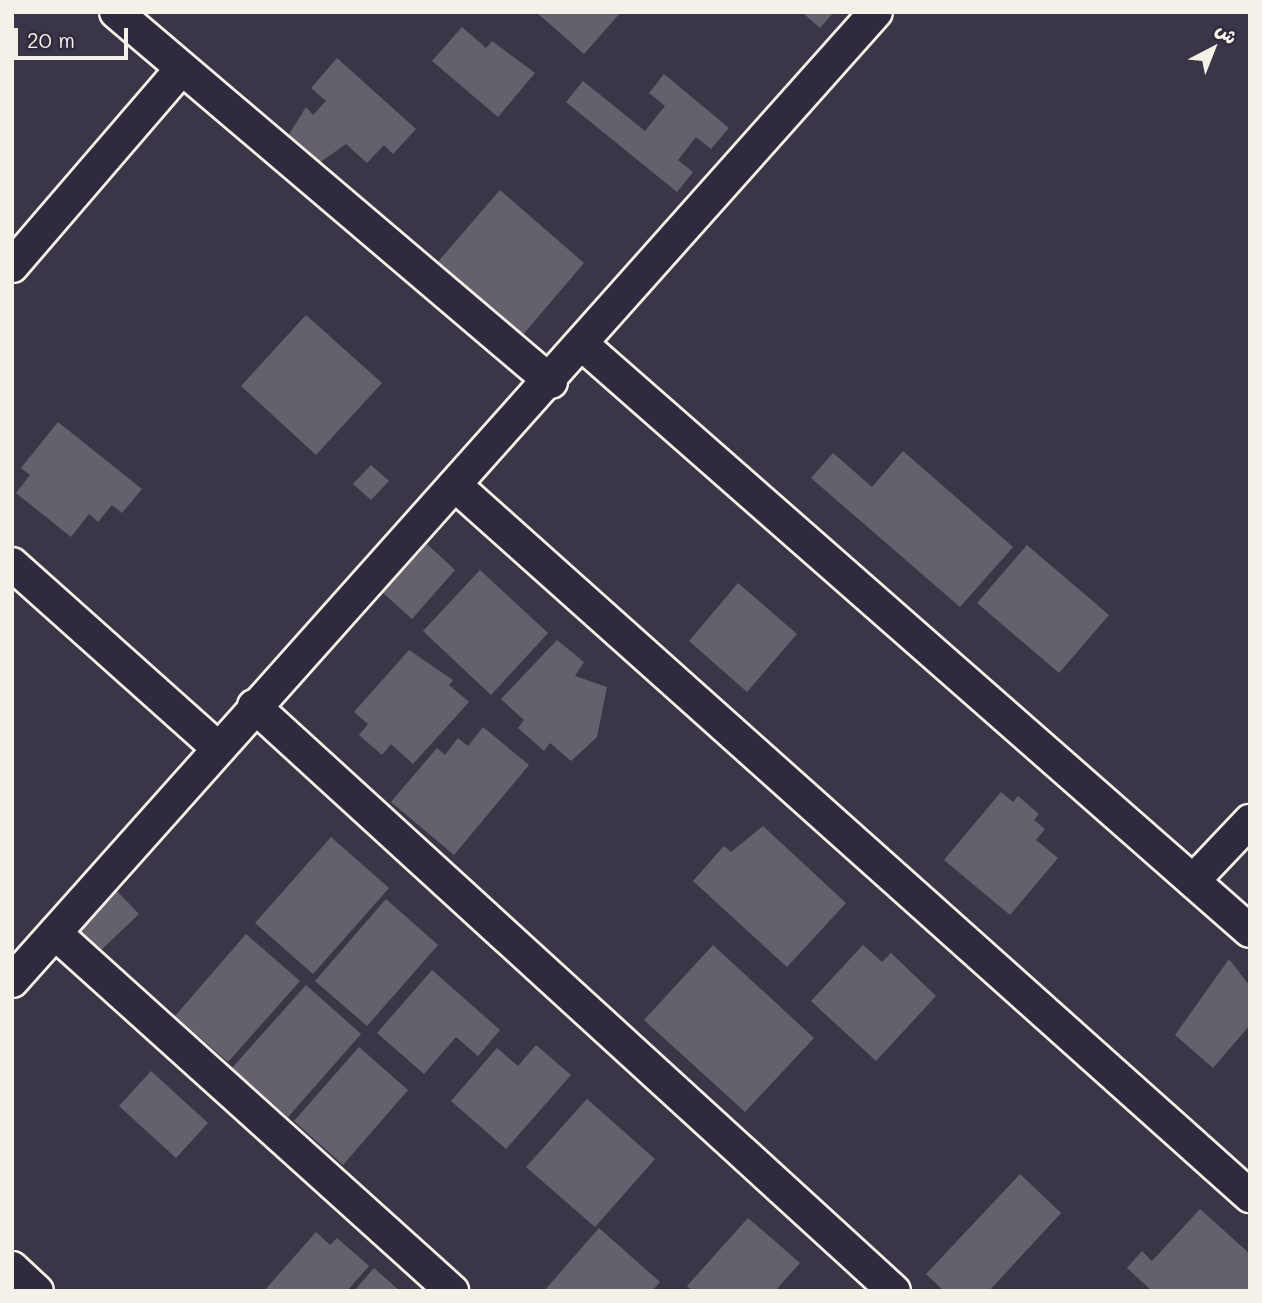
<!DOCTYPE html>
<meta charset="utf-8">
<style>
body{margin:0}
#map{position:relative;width:1262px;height:1303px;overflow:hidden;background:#3b3647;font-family:Mali,"Playpen Sans Arabic",sans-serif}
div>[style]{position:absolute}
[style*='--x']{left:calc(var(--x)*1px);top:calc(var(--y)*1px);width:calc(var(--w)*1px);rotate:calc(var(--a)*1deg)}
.building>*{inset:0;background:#65616c}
.roads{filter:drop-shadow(2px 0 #f4f1e8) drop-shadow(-2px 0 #f4f1e8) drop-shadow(0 2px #f4f1e8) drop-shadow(0 -2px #f4f1e8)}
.street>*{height:32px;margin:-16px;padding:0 16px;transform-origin:16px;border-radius:16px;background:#2f2a3d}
span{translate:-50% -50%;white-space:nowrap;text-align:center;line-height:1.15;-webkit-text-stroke:7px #2f2a3d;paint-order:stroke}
.frame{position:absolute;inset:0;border:14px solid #f4f1e8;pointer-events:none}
.north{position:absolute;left:1178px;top:14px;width:70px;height:70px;-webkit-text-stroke:5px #2f2a3d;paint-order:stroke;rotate:42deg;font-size:19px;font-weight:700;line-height:28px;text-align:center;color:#f4f1e8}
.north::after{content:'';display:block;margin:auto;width:24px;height:32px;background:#f4f1e8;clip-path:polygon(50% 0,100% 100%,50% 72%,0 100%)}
.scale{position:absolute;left:14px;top:28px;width:114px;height:32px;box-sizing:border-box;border:4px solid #f4f1e8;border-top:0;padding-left:9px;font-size:21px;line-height:24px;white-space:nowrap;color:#f4f1e8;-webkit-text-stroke:5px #2f2a3d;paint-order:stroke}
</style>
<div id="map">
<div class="building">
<div style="clip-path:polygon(536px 12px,621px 12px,584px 54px)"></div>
<div style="clip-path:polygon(802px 12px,834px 12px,820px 28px)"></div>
<div style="clip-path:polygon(462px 27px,486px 48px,492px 41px,535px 73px,498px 117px,432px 61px)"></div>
<div style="clip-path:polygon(337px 58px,416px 129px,393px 154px,384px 145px,367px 163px,346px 144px,319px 163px,288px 136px,306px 107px,313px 115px,326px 101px,311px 88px)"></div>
<div style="clip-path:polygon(664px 74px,729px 128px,711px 149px,696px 137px,678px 160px,693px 172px,677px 192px,566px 102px,583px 81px,645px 131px,665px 106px,649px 93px)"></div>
<div style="clip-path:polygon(500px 190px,584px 263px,515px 344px,430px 271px)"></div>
<div style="clip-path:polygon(306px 315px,382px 383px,316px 455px,241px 386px)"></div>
<div style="clip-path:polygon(58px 422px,142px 489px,122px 513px,112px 505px,98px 522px,89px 514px,71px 537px,16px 493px,30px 475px,21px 468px)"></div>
<div style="clip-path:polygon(903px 451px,1013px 547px,960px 607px,811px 478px,833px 453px,872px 487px)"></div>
<div style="clip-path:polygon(371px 465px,389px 481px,371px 500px,353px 484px)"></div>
<div style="clip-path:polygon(427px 544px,455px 570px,412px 619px,383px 593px)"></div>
<div style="clip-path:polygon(1027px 545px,1109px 615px,1059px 673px,977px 603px)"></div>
<div style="clip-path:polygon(480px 570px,548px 633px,491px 695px,423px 631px)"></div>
<div style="clip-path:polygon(738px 583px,797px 634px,747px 692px,689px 641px)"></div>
<div style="clip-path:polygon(557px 640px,584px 662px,575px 676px,607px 687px,597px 737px,571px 761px,550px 743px,544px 751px,518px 728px,524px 720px,501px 699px)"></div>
<div style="clip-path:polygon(409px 650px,453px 680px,449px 685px,469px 702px,413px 764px,391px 744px,382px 755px,359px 735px,368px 724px,354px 712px)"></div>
<div style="clip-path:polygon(483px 727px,529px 765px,454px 855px,391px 802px,437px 748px,445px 755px,458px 738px,468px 746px)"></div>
<div style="clip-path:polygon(1001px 792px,1013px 802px,1018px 796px,1039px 814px,1034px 820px,1045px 829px,1036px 840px,1058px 858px,1010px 915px,944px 860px)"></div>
<div style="clip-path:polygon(763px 826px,846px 903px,787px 967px,693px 881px,724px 846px,731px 852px)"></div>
<div style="clip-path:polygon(331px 837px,389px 888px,313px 974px,255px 923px)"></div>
<div style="clip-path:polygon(115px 889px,139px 914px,98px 953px,75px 929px)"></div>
<div style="clip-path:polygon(386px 899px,438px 945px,367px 1026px,315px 981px)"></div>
<div style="clip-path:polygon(246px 934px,300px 981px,228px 1062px,175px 1016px)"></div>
<div style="clip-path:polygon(713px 945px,814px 1038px,745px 1112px,644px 1020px)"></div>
<div style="clip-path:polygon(863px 945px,882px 962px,891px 953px,936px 996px,876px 1061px,811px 1001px)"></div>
<div style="clip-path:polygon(1229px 959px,1249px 985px,1250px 1025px,1213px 1068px,1175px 1035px)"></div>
<div style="clip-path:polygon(432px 970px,500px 1030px,478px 1056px,456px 1037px,424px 1074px,377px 1033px)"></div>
<div style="clip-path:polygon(306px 985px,361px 1034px,288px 1117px,232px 1068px)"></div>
<div style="clip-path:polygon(536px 1045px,571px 1075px,506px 1149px,451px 1101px,497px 1048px,518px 1066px)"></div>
<div style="clip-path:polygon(359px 1047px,408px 1090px,343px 1165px,294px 1121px)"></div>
<div style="clip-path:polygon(151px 1071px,208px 1123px,176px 1158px,119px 1106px)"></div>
<div style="clip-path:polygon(587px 1099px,655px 1159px,595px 1227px,526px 1167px)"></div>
<div style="clip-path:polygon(1020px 1174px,1061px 1213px,989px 1291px,944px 1291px,926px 1274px)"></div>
<div style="clip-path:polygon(1200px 1209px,1250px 1254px,1250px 1291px,1152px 1291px,1127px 1268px,1142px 1251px,1152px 1261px)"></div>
<div style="clip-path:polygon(748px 1218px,800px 1263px,775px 1291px,692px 1291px,687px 1286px)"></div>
<div style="clip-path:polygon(599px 1228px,660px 1282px,652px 1291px,544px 1291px)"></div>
<div style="clip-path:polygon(316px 1232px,330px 1245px,337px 1238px,369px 1266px,347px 1291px,264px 1291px)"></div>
<div style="clip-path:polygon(374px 1268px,400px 1291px,354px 1291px)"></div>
</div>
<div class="roads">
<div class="street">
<div style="--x:116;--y:12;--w:571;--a:40.38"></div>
<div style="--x:12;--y:266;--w:257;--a:-49.3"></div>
<div style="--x:584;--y:346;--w:886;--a:41.3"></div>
<div style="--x:455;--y:485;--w:1067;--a:41.81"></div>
<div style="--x:12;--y:564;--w:276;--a:41.8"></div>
<div style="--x:254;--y:706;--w:867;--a:42.43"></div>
<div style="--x:1193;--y:881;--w:83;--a:-46.5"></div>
<div style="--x:55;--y:933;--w:535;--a:42.04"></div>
<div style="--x:12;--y:981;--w:1298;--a:-48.28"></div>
<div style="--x:12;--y:1268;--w:34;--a:43"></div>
</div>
</div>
<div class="frame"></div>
<div class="north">ش</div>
<div class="scale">20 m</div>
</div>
